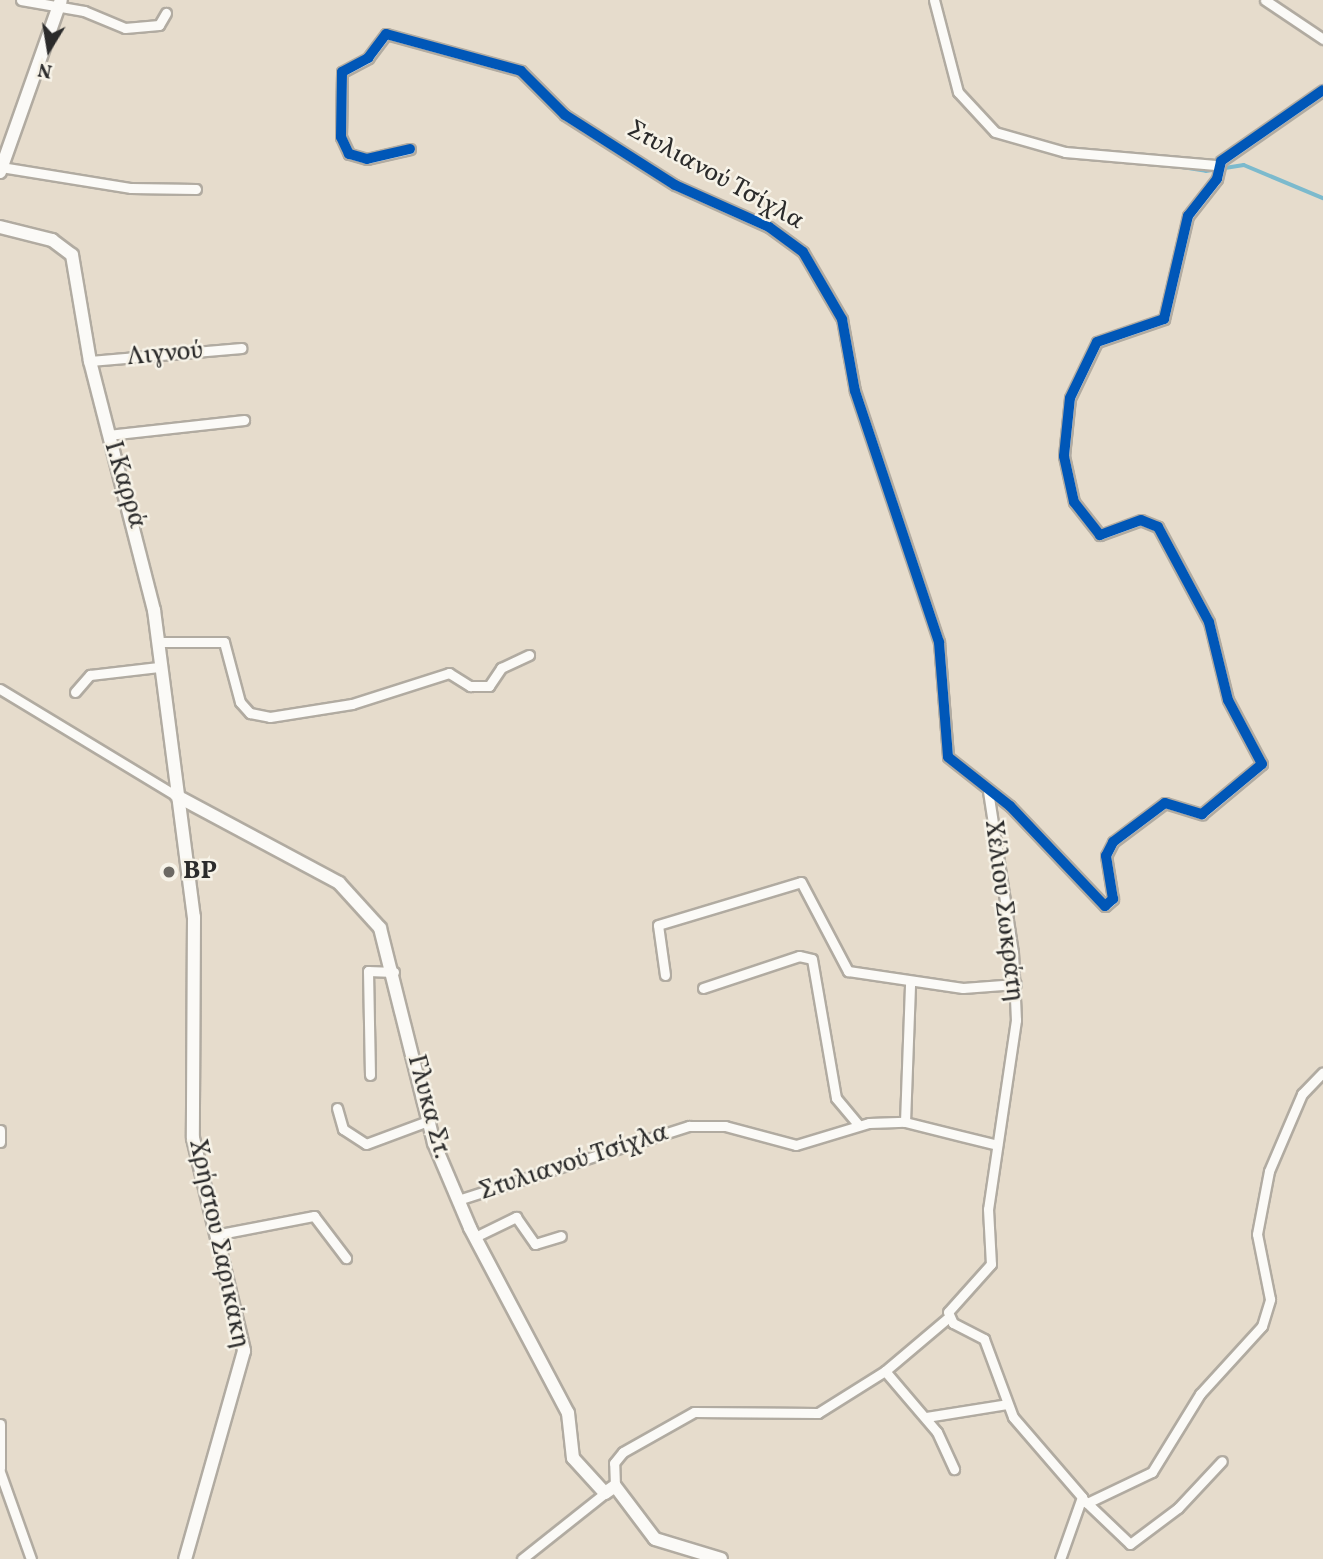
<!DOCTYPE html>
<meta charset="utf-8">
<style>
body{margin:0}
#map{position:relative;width:1323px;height:1559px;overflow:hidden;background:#e6dccc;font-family:Vollkorn,serif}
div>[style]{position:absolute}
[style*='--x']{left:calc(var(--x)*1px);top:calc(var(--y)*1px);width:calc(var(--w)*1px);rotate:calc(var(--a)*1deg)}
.stream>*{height:3.5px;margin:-1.75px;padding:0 1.75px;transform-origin:1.75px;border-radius:1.75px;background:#7cbacd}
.roads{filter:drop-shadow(2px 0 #b1aba1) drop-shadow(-2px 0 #b1aba1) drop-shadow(0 2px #b1aba1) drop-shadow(0 -2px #b1aba1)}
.street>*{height:9px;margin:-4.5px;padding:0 4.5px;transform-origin:4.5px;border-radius:4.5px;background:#fbfaf7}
.secondary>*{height:12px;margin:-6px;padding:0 6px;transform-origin:6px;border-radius:6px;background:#fbfaf7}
.cycleway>*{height:10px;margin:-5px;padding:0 5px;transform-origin:5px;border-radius:5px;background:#0057b8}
.dots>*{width:19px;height:19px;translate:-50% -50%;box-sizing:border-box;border:4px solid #f7f3e8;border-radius:50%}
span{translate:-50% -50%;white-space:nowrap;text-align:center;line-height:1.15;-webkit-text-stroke:5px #f7f3e8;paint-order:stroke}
.street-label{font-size:26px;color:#2b2b2b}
.poi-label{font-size:26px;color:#2b2b2b;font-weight:700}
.left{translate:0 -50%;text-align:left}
.north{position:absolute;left:14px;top:14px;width:70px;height:70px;-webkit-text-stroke:5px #f7f3e8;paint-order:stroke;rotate:191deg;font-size:19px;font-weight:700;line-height:28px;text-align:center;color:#2b2b2b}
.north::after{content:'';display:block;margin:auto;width:24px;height:32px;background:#2b2b2b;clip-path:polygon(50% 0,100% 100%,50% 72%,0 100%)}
</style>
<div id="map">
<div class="stream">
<div style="--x:939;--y:3;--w:93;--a:75.1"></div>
<div style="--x:1176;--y:166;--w:30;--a:9"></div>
<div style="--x:1206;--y:171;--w:38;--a:-9"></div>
<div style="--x:1244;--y:165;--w:86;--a:22.7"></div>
</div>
<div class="roads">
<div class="street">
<div style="--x:21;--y:0;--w:64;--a:9.9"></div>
<div style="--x:84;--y:11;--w:44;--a:22.5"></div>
<div style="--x:125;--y:28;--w:34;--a:-5"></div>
<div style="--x:159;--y:25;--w:14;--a:-60"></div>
<div style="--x:934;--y:0;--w:95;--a:75.4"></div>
<div style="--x:958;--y:92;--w:54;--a:47.2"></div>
<div style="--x:995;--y:132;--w:73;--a:15.9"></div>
<div style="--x:1065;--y:152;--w:154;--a:4.9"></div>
<div style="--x:1265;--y:0;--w:70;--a:33.9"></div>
<div style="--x:410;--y:149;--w:44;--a:166.9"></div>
<div style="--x:367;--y:159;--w:19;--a:-164"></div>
<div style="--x:349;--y:154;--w:19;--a:-115"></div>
<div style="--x:341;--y:137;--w:65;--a:-89.1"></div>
<div style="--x:342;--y:72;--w:30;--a:-28"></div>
<div style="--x:368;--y:58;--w:30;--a:-53"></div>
<div style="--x:386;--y:34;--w:140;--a:15.3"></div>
<div style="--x:521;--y:71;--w:62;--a:45"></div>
<div style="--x:565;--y:115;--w:130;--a:32.5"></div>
<div style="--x:675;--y:185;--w:103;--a:24.1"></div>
<div style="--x:769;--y:227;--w:42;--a:36.3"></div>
<div style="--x:803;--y:252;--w:78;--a:59.8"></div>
<div style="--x:842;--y:319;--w:73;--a:79.8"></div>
<div style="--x:855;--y:391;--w:265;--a:71.5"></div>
<div style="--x:939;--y:642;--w:115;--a:85.5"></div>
<div style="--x:948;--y:757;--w:79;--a:38.3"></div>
<div style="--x:1010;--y:806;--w:138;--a:46.5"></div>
<div style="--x:1105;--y:906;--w:11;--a:-41"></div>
<div style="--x:1113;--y:899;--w:44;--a:-99.2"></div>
<div style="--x:1106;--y:856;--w:16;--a:-63"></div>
<div style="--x:1113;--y:842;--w:65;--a:-36.9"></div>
<div style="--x:1165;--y:803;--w:39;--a:17"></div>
<div style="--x:1202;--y:814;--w:78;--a:-39.8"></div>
<div style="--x:1262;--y:764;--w:72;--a:-118"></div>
<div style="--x:1228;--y:700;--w:80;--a:-103.7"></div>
<div style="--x:1209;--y:622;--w:108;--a:-118.2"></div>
<div style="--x:1158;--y:527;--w:18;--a:-158"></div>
<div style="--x:1141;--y:520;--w:44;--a:159.9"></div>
<div style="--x:1100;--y:535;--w:42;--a:-128.2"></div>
<div style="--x:1074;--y:502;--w:47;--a:-102.3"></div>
<div style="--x:1064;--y:456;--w:58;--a:-84.1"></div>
<div style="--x:1070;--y:398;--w:62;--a:-64.3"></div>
<div style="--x:1097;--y:342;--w:71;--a:-18.9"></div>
<div style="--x:1164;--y:319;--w:106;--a:-76.9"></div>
<div style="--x:1188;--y:216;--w:47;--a:-51.9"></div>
<div style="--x:1217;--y:179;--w:18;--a:-77"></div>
<div style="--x:1221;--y:161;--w:124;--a:-34.8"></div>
<div style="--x:1;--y:167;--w:132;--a:9.2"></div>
<div style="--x:131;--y:188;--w:65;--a:0.9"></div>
<div style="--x:90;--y:361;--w:152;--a:-4.9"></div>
<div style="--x:108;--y:435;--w:137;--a:-6.3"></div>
<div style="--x:158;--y:642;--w:66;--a:0"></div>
<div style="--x:224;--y:642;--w:62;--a:75.1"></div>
<div style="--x:240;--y:702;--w:15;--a:48"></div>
<div style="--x:250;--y:713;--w:20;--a:11"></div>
<div style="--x:270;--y:717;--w:83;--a:-9"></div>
<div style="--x:352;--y:704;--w:102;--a:-17.7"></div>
<div style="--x:449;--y:673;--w:25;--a:32"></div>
<div style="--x:470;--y:686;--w:19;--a:0"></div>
<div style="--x:489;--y:686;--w:22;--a:-56"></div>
<div style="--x:501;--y:668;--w:31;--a:-25"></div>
<div style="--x:0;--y:689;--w:207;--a:31.2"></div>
<div style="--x:75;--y:692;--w:23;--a:-49"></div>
<div style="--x:90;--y:675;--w:69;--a:-6.6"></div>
<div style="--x:988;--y:791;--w:163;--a:81.2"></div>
<div style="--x:1013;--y:952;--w:68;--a:87.5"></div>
<div style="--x:1016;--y:1020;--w:191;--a:98.4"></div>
<div style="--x:988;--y:1209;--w:55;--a:86.9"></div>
<div style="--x:991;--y:1264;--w:64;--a:131.9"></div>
<div style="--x:948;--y:1312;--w:12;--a:66"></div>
<div style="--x:953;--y:1323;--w:35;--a:27"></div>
<div style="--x:984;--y:1339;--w:83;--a:69.6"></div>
<div style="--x:1013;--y:1417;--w:106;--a:49.2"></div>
<div style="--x:1082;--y:1497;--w:66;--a:109.5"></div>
<div style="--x:665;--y:975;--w:50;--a:-98"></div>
<div style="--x:658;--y:925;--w:149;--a:-16.7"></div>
<div style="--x:801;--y:882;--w:101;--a:62.2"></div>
<div style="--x:848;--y:971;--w:116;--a:8.4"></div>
<div style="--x:963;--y:988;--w:53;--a:-4.3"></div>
<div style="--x:703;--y:988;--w:101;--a:-18.4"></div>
<div style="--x:799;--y:956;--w:13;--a:13"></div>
<div style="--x:812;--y:959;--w:141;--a:80.2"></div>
<div style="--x:836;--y:1098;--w:35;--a:50"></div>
<div style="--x:370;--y:1075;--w:104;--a:-91.1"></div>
<div style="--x:368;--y:971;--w:26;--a:2"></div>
<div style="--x:337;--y:1108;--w:22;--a:74"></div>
<div style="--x:343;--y:1129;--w:27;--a:33"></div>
<div style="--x:366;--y:1144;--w:66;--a:-20.4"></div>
<div style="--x:905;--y:1122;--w:139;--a:-87.9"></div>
<div style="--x:0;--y:1130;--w:12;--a:90"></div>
<div style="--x:458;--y:1200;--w:243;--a:-17.8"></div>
<div style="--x:689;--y:1126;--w:36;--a:0"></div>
<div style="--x:725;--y:1126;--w:73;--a:15"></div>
<div style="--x:796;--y:1145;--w:76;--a:-16.8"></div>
<div style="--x:869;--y:1123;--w:36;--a:-2"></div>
<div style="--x:905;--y:1122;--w:95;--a:14"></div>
<div style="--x:215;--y:1235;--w:101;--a:-10.9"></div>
<div style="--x:314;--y:1216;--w:53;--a:52.7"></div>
<div style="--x:475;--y:1237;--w:46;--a:-26"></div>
<div style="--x:516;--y:1217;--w:33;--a:55"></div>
<div style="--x:535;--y:1244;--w:27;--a:-17"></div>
<div style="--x:885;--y:1371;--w:80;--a:49.6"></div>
<div style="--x:937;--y:1432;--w:41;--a:65.3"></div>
<div style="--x:926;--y:1417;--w:82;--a:-9.1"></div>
<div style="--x:0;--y:1424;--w:44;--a:90"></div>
<div style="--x:0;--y:1472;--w:92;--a:70.4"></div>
<div style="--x:615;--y:1486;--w:23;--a:-92"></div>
<div style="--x:614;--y:1463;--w:14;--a:-51"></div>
<div style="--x:623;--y:1452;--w:81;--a:-29.4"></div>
<div style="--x:694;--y:1412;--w:124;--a:0.5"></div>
<div style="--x:818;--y:1413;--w:79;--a:-32.1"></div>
<div style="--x:885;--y:1371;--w:84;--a:-40.2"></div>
<div style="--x:1085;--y:1501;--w:62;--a:43.7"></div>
<div style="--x:1130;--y:1544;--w:60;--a:-36.9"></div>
<div style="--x:1178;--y:1508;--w:64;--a:-46.9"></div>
<div style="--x:1087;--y:1503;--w:72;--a:-25.5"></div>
<div style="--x:1152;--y:1472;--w:92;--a:-58.4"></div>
<div style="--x:1200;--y:1394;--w:92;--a:-47.6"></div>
<div style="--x:1262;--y:1326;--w:28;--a:-73"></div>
<div style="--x:1270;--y:1299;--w:66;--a:-101.3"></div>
<div style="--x:1257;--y:1234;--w:64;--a:-79.2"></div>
<div style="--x:1269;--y:1171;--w:84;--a:-66.8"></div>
<div style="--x:1302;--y:1094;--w:30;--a:-46"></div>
<div style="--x:522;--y:1559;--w:106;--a:-38.5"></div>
</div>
<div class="secondary">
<div style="--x:0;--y:172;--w:182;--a:-70.5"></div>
<div style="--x:0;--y:227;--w:54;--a:14"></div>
<div style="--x:52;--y:240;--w:25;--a:37"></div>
<div style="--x:72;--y:255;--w:108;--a:80.4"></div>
<div style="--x:90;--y:361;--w:257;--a:75.6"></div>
<div style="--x:154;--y:610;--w:310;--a:82.6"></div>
<div style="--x:194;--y:917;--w:221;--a:90.3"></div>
<div style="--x:193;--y:1138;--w:219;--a:76.5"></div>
<div style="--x:244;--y:1351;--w:216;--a:105.8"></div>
<div style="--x:177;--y:796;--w:184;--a:28.2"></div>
<div style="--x:339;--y:883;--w:61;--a:47.7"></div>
<div style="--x:380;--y:928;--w:222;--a:75.9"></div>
<div style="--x:434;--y:1143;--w:92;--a:67"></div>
<div style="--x:470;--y:1228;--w:209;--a:62.1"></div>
<div style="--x:568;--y:1413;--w:45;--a:83.7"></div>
<div style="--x:573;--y:1458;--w:47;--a:47.6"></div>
<div style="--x:605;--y:1493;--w:12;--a:-35"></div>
<div style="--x:615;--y:1486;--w:66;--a:53"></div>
<div style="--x:655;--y:1539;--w:69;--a:16.9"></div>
</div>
</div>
<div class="cycleway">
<div style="--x:410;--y:149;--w:44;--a:166.9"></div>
<div style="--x:367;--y:159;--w:19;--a:-164"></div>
<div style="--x:349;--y:154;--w:19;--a:-115"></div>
<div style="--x:341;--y:137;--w:65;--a:-89.1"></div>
<div style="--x:342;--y:72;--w:30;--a:-28"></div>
<div style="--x:368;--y:58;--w:30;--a:-53"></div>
<div style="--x:386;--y:34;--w:140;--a:15.3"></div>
<div style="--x:521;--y:71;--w:62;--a:45"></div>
<div style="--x:565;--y:115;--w:130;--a:32.5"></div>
<div style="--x:675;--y:185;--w:103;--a:24.1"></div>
<div style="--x:769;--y:227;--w:42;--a:36.3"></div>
<div style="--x:803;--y:252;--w:78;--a:59.8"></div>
<div style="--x:842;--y:319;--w:73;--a:79.8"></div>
<div style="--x:855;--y:391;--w:265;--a:71.5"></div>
<div style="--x:939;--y:642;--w:115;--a:85.5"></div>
<div style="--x:948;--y:757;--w:79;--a:38.3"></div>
<div style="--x:1010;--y:806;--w:138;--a:46.5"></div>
<div style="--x:1105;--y:906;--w:11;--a:-41"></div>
<div style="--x:1113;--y:899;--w:44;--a:-99.2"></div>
<div style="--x:1106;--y:856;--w:16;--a:-63"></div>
<div style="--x:1113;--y:842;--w:65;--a:-36.9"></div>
<div style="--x:1165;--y:803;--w:39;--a:17"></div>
<div style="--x:1202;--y:814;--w:78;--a:-39.8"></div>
<div style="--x:1262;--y:764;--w:72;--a:-118"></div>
<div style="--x:1228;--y:700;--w:80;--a:-103.7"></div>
<div style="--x:1209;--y:622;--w:108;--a:-118.2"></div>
<div style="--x:1158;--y:527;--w:18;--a:-158"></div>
<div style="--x:1141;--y:520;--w:44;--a:159.9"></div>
<div style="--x:1100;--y:535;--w:42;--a:-128.2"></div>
<div style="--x:1074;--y:502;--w:47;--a:-102.3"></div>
<div style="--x:1064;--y:456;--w:58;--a:-84.1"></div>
<div style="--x:1070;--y:398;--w:62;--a:-64.3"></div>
<div style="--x:1097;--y:342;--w:71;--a:-18.9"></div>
<div style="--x:1164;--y:319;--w:106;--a:-76.9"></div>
<div style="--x:1188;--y:216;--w:47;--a:-51.9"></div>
<div style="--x:1217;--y:179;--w:18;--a:-77"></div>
<div style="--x:1221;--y:161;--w:124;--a:-34.8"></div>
</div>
<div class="dots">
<div style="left:169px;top:872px;background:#6c6963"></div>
</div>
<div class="street-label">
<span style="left:715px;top:176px;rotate:29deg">Στυλιανού Τσίχλα</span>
<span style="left:165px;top:355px;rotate:-5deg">Λιγνού</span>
<span style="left:124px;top:485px;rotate:73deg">Ι.Καρρά</span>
<span style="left:1003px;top:911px;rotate:83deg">Χέλιου Σωκράτη</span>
<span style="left:428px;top:1107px;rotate:75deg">Γλυκα Στ.</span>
<span style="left:574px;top:1163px;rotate:-18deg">Στυλιανού Τσίχλα</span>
<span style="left:218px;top:1244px;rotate:78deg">Χρήστου Σαρικάκη</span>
</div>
<div class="poi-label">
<span class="left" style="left:183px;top:872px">BP</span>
</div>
<div class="north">N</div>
</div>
